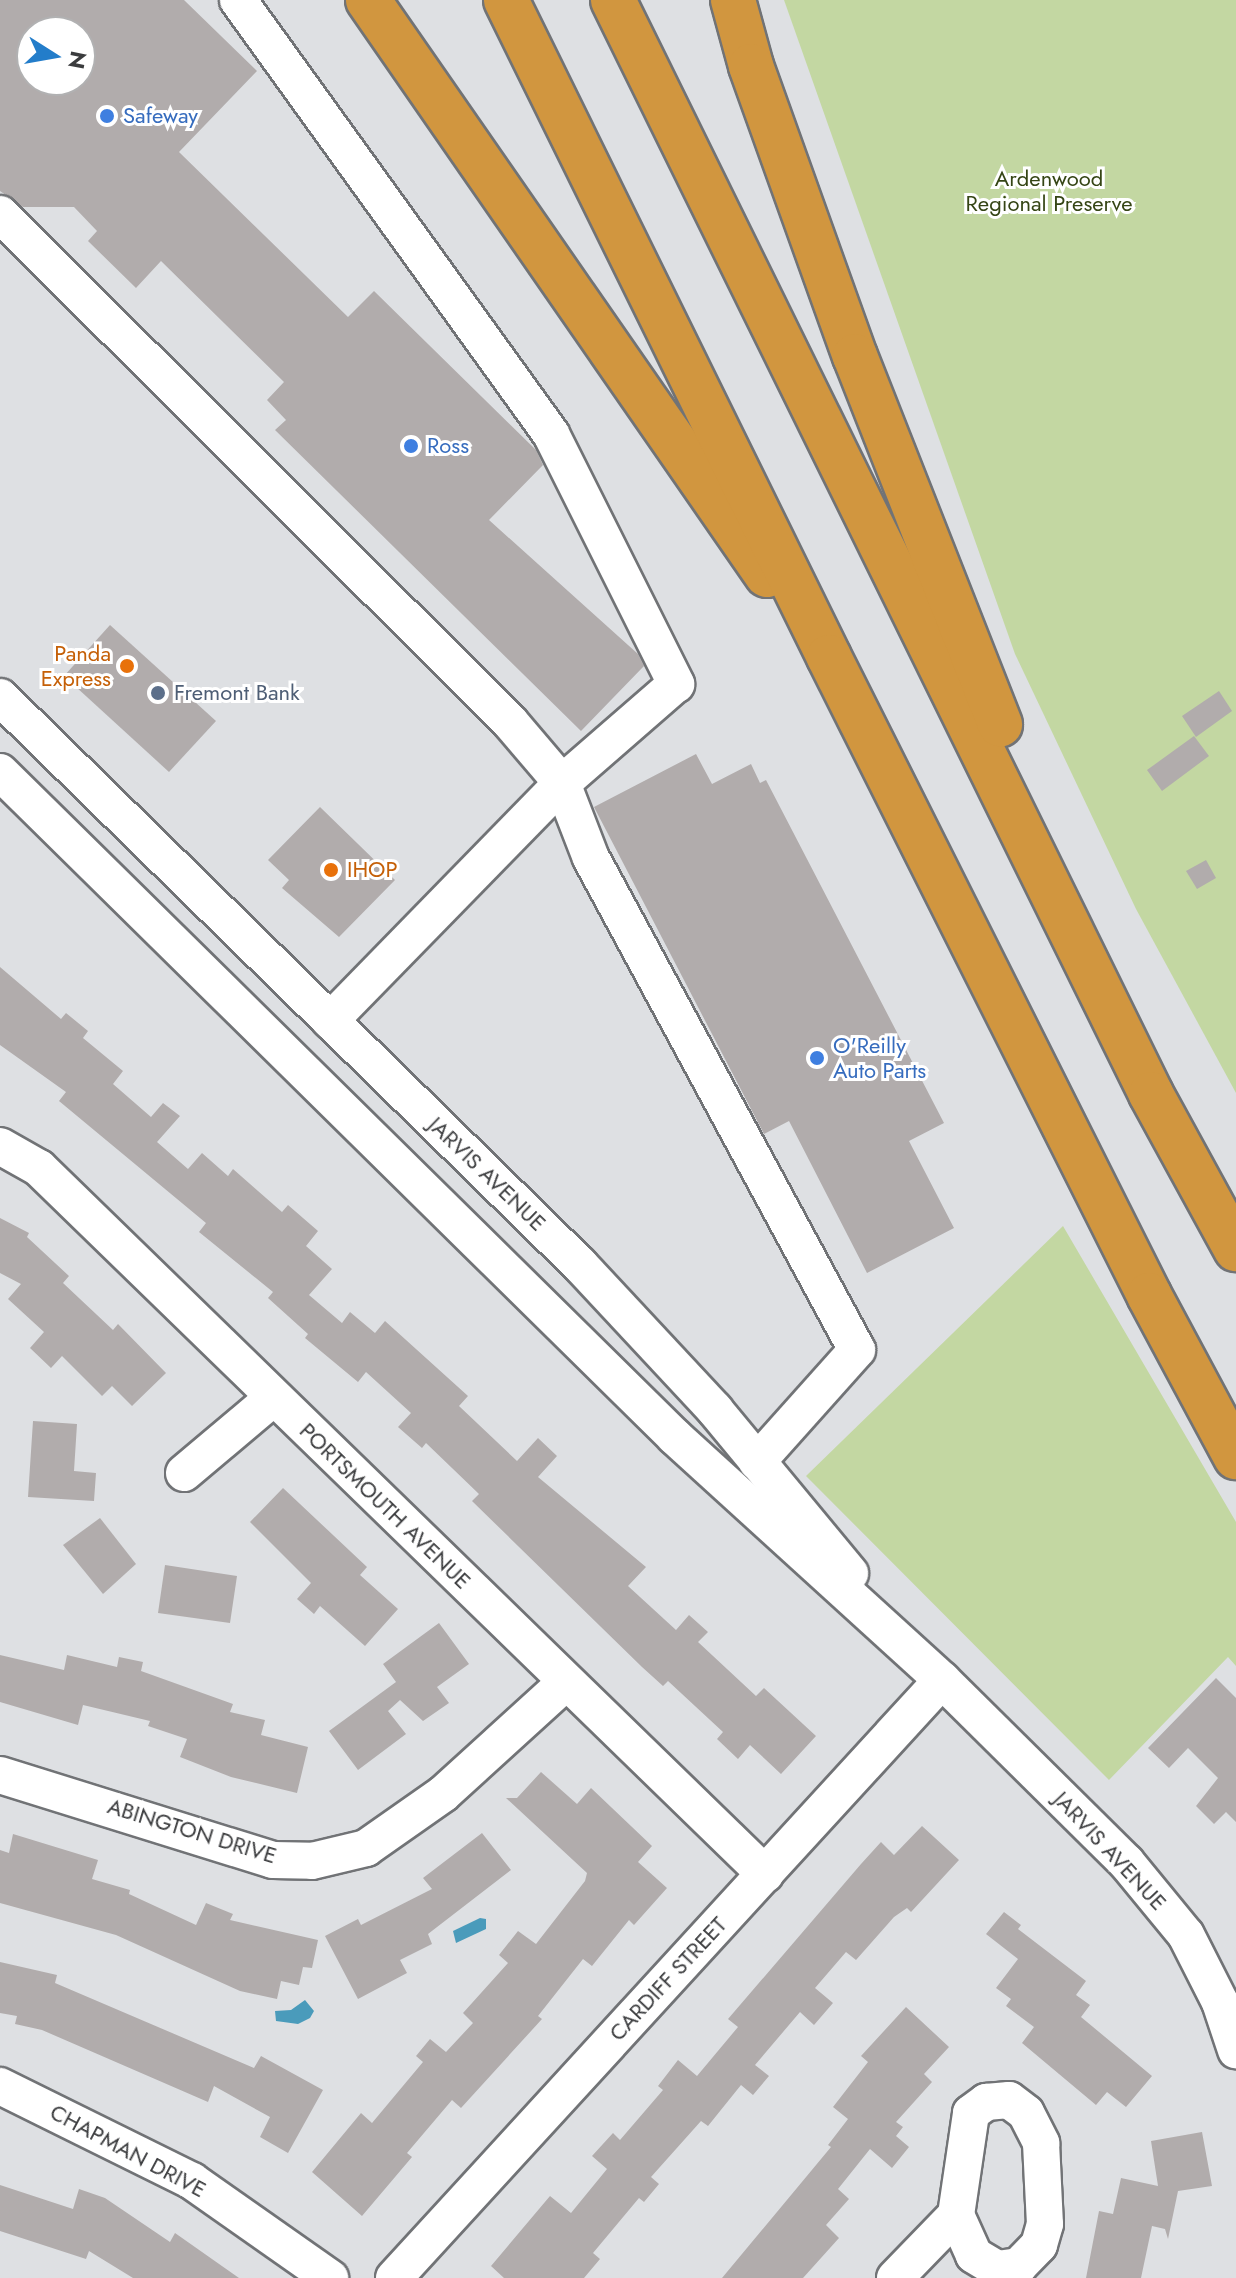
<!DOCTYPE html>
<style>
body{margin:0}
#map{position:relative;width:1236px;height:2278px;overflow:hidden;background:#dee0e3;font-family:Jost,sans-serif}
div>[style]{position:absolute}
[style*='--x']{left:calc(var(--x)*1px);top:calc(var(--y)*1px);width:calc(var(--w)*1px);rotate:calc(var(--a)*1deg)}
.green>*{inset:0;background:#c3d7a2}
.water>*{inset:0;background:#4a9bbb}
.building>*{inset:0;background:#b1acac}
.roads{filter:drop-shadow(2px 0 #717376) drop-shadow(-2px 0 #717376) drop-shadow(0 2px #717376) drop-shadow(0 -2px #717376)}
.minor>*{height:36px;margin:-18px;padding:0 18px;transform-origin:18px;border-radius:18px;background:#fff}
.highway>*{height:44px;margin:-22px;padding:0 22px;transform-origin:22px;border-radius:22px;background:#d1963f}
.dots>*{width:22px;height:22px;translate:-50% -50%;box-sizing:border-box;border:4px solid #fff;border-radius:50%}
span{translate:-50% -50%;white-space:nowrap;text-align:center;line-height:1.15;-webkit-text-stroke:6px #fff;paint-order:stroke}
.shop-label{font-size:22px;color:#366cbe}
.left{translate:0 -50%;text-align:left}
.park-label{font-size:22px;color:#354515}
.food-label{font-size:22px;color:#c56008}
.right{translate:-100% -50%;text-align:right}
.service-label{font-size:22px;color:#4e5e75}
.street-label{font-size:22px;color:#3b3c3e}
.north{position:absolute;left:16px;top:16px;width:80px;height:80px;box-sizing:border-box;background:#fff;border:2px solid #b1b1b2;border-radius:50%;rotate:101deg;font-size:22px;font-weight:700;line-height:32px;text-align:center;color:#3b3c3e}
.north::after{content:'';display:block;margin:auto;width:28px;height:36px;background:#237dca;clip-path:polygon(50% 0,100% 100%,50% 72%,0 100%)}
</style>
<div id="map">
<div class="green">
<div style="clip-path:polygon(784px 0,1236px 0,1236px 1093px,1136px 909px,1015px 654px)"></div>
<div style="clip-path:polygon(1063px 1226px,1236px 1522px,1236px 1666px,1228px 1657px,1109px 1780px,806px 1476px)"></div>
</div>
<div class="water">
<div style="clip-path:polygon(480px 1918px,486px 1919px,486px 1929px,456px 1943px,453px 1931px)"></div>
<div style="clip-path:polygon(305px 2000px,314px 2011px,310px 2018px,298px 2024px,276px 2021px,275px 2011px,291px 2010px)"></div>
</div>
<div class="building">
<div style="clip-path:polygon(evenodd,0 0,184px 0,257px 71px,179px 152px,348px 317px,374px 291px,536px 450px,543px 465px,489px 520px,638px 654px,644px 666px,581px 731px,275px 430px,286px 420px,267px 400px,284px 382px,161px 261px,136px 288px,88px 241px,97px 231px,74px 207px,23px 207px,0 191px,0 0,32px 32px,80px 32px,80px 80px,32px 80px,32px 32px)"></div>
<div style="clip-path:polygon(110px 625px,216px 721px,169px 772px,64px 676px)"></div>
<div style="clip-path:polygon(1219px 691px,1232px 711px,1196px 737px,1182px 716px)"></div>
<div style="clip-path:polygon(1194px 736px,1209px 756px,1162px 791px,1147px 770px)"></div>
<div style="clip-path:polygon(696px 754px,712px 784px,751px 764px,760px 783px,766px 780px,944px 1123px,909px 1141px,954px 1228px,867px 1273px,789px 1121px,764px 1134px,594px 807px)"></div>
<div style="clip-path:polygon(320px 807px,395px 880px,339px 937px,282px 888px,289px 880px,268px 860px)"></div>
<div style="clip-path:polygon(1206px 860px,1216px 878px,1197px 889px,1186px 871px)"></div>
<div style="clip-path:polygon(0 967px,61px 1019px,66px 1013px,88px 1031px,83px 1038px,123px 1071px,113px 1084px,151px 1117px,163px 1103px,180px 1116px,157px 1142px,188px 1169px,202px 1153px,228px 1176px,233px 1169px,282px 1212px,288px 1205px,318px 1231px,306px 1246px,332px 1269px,309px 1295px,342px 1323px,350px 1312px,375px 1333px,385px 1321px,468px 1396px,459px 1406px,517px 1461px,538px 1438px,557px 1456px,538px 1477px,646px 1567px,628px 1586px,676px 1630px,689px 1615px,708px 1632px,698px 1642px,756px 1696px,764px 1688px,816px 1736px,781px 1774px,750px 1745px,738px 1759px,717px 1739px,723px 1732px,668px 1681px,663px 1686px,642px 1667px,472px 1501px,479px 1494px,426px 1443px,422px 1448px,398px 1427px,411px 1413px,366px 1372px,358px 1382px,305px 1338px,308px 1334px,268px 1298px,273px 1292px,199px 1232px,206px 1223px,59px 1101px,66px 1092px,0 1045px)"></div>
<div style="clip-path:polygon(0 1218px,29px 1233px,27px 1237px,69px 1276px,63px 1283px,113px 1330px,118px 1324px,166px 1373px,132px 1406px,112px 1386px,102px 1396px,62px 1356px,51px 1368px,30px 1348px,44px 1332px,8px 1299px,21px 1284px,0 1273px)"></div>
<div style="clip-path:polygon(33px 1421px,77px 1424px,74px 1471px,96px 1473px,94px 1501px,28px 1497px)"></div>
<div style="clip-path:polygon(283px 1488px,367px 1567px,360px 1575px,398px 1609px,365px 1646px,320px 1606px,314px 1614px,297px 1599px,311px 1583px,250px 1522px)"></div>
<div style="clip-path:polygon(100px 1518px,136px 1564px,103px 1594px,63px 1545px)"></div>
<div style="clip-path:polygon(165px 1565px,237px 1576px,230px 1623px,158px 1613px)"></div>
<div style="clip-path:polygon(439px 1623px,469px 1664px,437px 1687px,449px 1703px,423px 1721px,400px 1700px,388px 1711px,406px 1734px,358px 1770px,329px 1731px,396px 1682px,383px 1664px)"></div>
<div style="clip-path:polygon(0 1655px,64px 1670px,67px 1655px,117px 1667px,119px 1657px,143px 1662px,141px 1671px,233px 1704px,230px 1712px,265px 1720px,261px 1735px,308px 1747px,297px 1793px,231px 1777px,180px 1757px,187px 1739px,148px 1726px,150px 1721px,83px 1705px,78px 1725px,0 1702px)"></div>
<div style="clip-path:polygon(1216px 1678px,1236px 1698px,1236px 1822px,1226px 1812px,1214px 1824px,1196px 1806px,1218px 1778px,1188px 1748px,1169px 1768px,1148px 1748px)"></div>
<div style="clip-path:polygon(541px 1772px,577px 1804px,591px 1788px,652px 1846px,638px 1862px,667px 1888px,634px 1925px,629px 1920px,592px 1966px,583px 1959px,538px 2016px,542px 2019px,461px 2108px,452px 2100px,407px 2153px,412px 2157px,362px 2216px,312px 2172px,361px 2113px,372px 2123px,423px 2062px,416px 2056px,430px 2039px,446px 2052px,473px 2023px,463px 2013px,508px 1963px,499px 1955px,518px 1931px,536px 1944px,585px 1881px,587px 1873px,506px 1798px,517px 1798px)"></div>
<div style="clip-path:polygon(922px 1826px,959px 1860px,911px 1912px,907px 1908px,894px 1917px,856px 1960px,846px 1952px,815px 1988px,833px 2003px,814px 2025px,800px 2012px,755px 2065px,769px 2076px,753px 2095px,741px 2085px,708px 2126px,701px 2121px,651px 2177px,659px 2184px,644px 2202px,639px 2198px,593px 2253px,600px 2259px,584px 2278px,504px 2278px,491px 2266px,550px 2196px,571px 2213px,607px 2169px,592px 2156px,613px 2133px,620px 2140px,663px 2090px,658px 2086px,678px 2060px,697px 2076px,738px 2027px,728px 2019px,861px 1864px,881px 1842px,894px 1855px)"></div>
<div style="clip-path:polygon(482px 1833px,511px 1870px,428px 1934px,432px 1944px,400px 1960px,407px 1973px,358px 1999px,325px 1936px,358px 1919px,361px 1925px,432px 1889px,423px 1878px)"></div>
<div style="clip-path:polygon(13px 1834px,98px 1860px,92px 1879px,130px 1890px,129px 1894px,196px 1925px,206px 1903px,233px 1914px,230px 1920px,318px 1940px,312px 1968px,303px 1967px,299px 1985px,281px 1981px,277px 1999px,240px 1991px,116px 1935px,0 1903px,0 1850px,9px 1853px)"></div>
<div style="clip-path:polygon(1004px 1912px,1021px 1925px,1018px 1929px,1086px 1981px,1076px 1995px,1090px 2005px,1081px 2017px,1152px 2076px,1126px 2107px,1107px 2092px,1096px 2105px,1022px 2043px,1034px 2027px,1006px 2006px,1011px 1999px,996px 1988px,1018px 1959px,986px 1934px)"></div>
<div style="clip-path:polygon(0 1962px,57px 1975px,55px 1983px,254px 2068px,261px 2056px,323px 2090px,288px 2153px,260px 2137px,270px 2117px,214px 2086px,208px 2102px,42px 2030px,15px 2024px,17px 2016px,0 2013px)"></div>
<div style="clip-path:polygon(906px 2007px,949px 2047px,924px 2074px,932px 2082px,896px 2122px,903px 2127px,896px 2136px,909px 2147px,892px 2168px,870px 2149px,838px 2189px,849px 2199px,826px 2225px,839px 2238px,803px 2278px,722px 2278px,831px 2147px,828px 2145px,848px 2119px,833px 2107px,868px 2062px,861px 2056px)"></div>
<div style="clip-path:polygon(1202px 2132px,1212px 2186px,1178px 2191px,1168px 2239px,1165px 2229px,1152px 2226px,1141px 2278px,1086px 2278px,1099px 2211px,1113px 2214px,1121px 2178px,1158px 2186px,1151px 2141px)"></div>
<div style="clip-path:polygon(0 2185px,73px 2209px,79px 2189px,105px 2198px,170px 2242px,175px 2233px,239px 2278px,133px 2278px,89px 2251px,86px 2259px,0 2231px)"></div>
</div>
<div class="roads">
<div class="minor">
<div style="--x:238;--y:0;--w:535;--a:54.2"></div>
<div style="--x:551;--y:434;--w:280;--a:63.4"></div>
<div style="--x:676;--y:684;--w:151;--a:139"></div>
<div style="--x:562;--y:783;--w:332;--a:134.3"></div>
<div style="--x:0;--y:214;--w:720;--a:44.89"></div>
<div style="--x:510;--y:722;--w:80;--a:49.6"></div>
<div style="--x:562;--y:783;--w:80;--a:68.9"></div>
<div style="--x:591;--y:858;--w:559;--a:61.6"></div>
<div style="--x:857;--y:1350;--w:150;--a:131.8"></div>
<div style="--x:0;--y:697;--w:812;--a:44.4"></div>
<div style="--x:580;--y:1265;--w:198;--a:47"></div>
<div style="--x:715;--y:1410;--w:212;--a:50.4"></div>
<div style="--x:0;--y:772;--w:948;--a:44.57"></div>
<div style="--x:675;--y:1437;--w:361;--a:42.3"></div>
<div style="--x:942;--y:1680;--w:259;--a:44.7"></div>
<div style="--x:1126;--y:1862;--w:94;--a:50.6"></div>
<div style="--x:1186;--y:1935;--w:75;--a:63.1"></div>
<div style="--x:1220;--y:2002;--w:51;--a:71.6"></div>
<div style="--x:0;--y:1146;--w:45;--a:29.4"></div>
<div style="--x:39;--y:1168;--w:1013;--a:44.2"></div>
<div style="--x:184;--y:1473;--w:116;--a:-40.1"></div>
<div style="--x:0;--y:1775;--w:286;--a:17.3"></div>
<div style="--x:273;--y:1860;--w:39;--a:1"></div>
<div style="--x:312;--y:1861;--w:56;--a:-13.5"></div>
<div style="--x:366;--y:1848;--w:94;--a:-35"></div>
<div style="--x:443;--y:1794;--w:166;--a:-42.3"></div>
<div style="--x:0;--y:2086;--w:214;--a:26.3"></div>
<div style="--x:192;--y:2181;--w:169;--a:35.1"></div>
<div style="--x:394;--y:2278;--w:811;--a:-47.5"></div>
<div style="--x:895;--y:2278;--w:88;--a:-45.9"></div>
<div style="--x:956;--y:2215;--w:103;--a:-81.6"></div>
<div style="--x:971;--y:2113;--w:19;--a:-36"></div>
<div style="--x:986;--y:2102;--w:23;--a:-5"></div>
<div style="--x:1009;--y:2100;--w:21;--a:37"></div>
<div style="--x:1026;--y:2113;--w:34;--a:63"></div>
<div style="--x:1041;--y:2143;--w:81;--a:87.2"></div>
<div style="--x:1045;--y:2224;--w:22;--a:106"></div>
<div style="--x:1039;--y:2245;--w:29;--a:134"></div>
<div style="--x:1019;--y:2266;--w:22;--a:172"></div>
<div style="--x:997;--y:2269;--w:27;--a:-149"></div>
<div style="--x:974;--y:2255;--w:44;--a:-114.2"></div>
</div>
<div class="highway">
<div style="--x:368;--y:0;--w:700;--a:55.24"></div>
<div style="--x:506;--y:0;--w:732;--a:63.82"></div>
<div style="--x:829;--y:657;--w:714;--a:63.36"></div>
<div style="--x:1149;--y:1295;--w:184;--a:61.8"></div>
<div style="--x:613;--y:0;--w:1219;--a:63.81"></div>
<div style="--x:1151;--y:1094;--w:177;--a:61.3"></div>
<div style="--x:733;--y:0;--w:68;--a:74.7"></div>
<div style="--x:751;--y:66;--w:308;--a:70.3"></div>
<div style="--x:855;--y:356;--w:396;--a:68.5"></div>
</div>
</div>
<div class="dots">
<div style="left:107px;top:116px;background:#3f7fe0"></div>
<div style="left:411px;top:446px;background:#3f7fe0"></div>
<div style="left:127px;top:666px;background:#e8710a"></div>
<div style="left:158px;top:693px;background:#5c6f8a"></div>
<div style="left:331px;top:870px;background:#e8710a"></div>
<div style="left:817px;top:1058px;background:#3f7fe0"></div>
</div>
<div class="shop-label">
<span class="left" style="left:123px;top:116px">Safeway</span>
<span class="left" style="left:427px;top:446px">Ross</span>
<span class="left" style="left:833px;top:1058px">O'Reilly<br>Auto Parts</span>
</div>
<div class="park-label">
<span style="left:1049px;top:191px">Ardenwood<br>Regional Preserve</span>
</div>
<div class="food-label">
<span class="right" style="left:111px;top:666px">Panda<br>Express</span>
<span class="left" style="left:347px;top:870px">IHOP</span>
</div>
<div class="service-label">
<span class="left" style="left:174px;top:693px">Fremont Bank</span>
</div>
<div class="street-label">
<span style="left:487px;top:1174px;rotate:44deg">JARVIS AVENUE</span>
<span style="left:385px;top:1506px;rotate:44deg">PORTSMOUTH AVENUE</span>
<span style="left:192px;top:1831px;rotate:17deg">ABINGTON DRIVE</span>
<span style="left:1110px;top:1851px;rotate:47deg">JARVIS AVENUE</span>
<span style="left:668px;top:1979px;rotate:-47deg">CARDIFF STREET</span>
<span style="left:128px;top:2151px;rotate:28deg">CHAPMAN DRIVE</span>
</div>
<div class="north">N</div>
</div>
